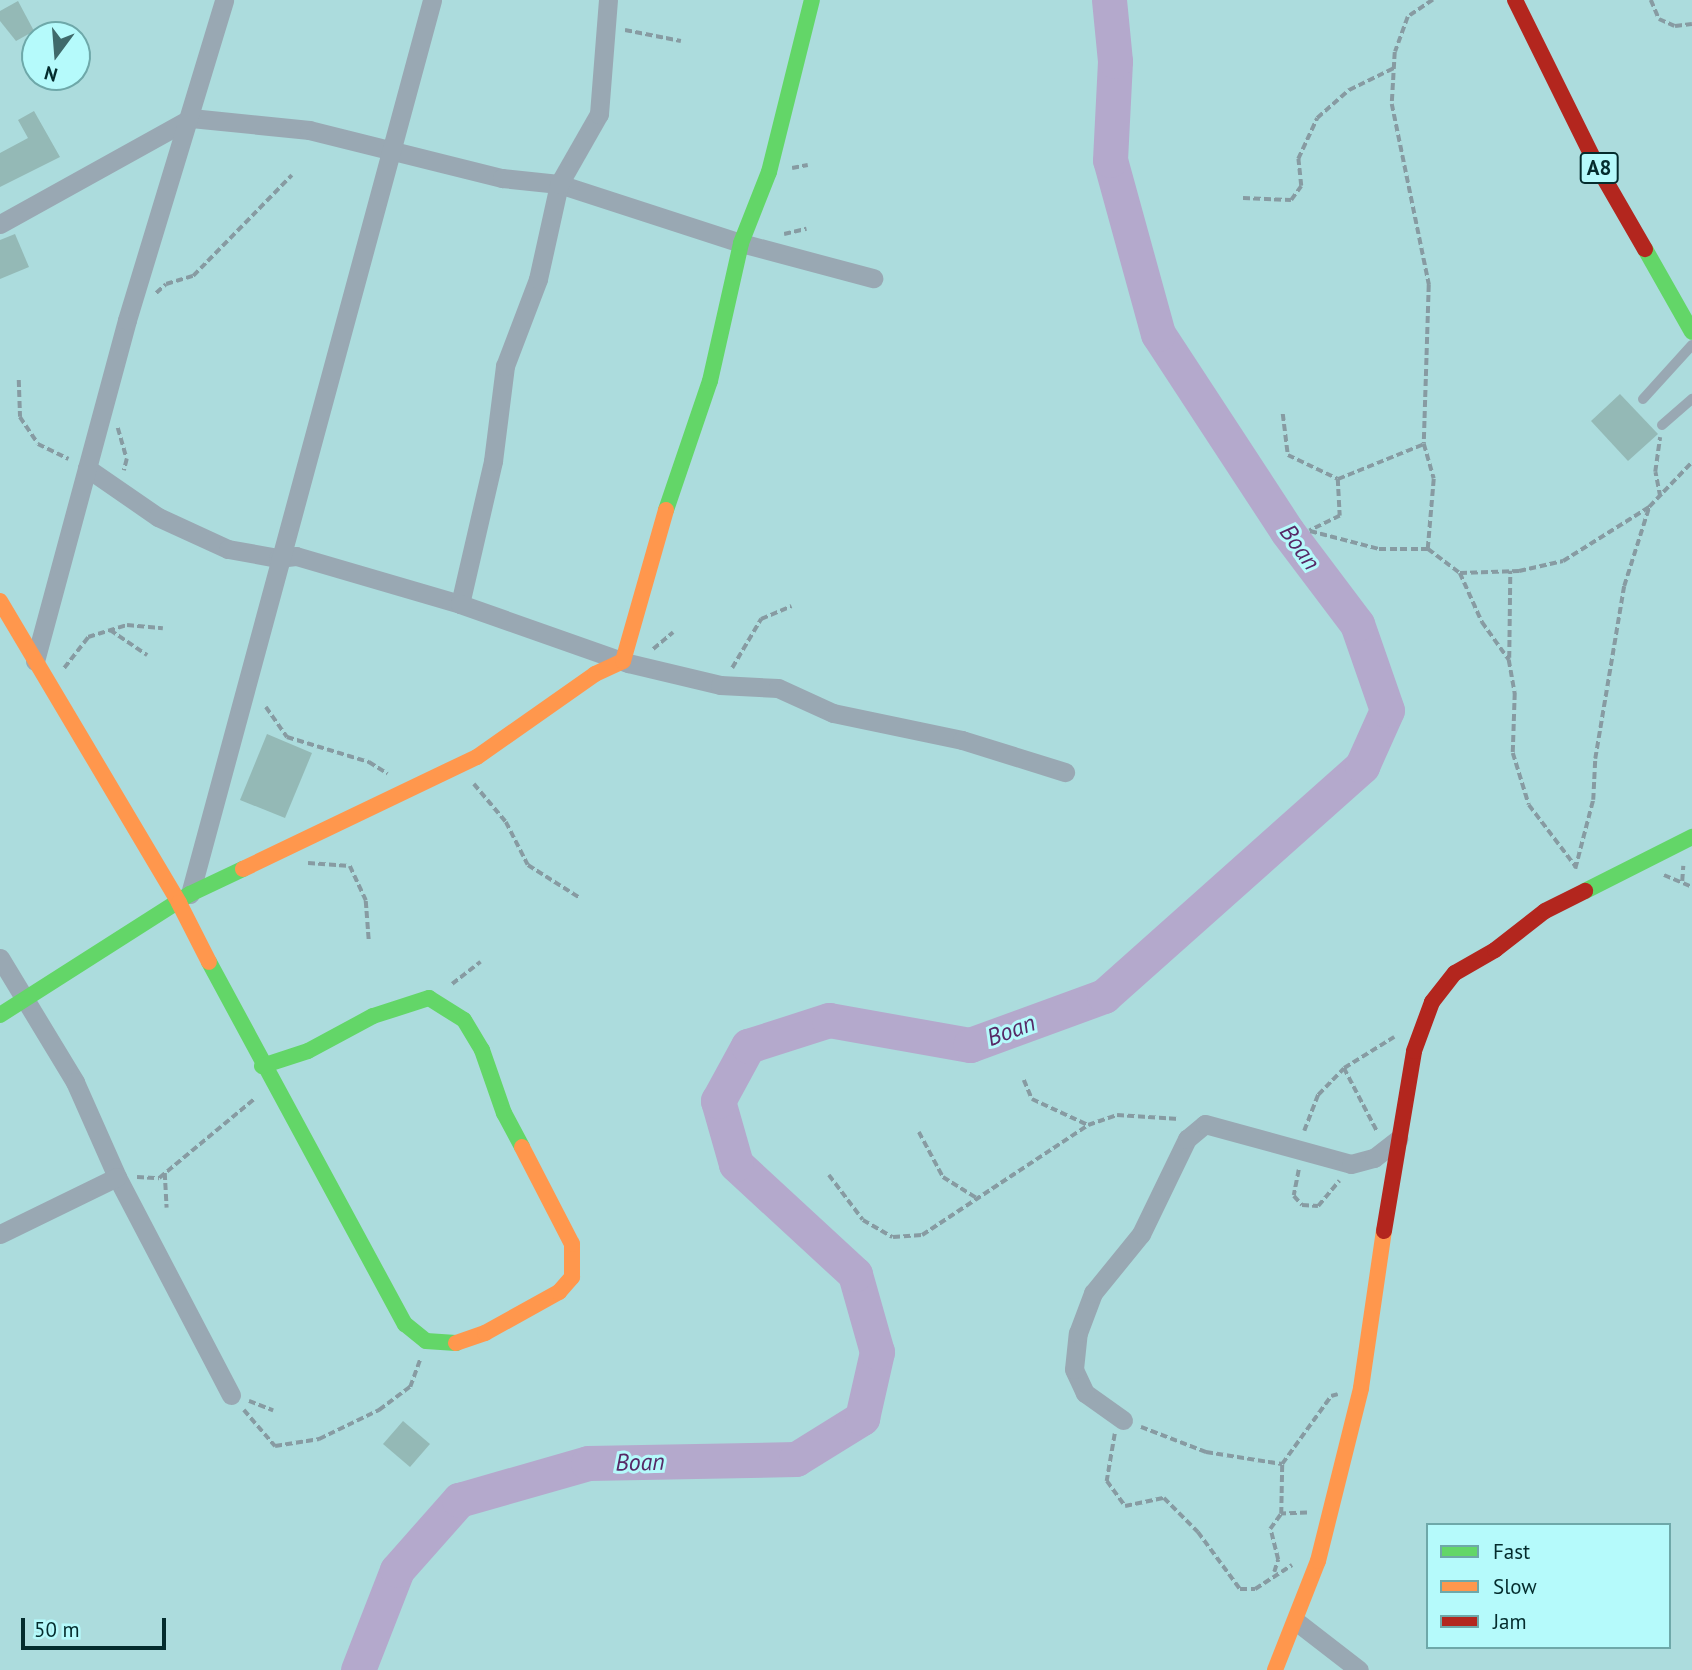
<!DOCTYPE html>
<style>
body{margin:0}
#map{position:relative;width:1692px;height:1670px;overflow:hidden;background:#acdcdd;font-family:"PT Sans",sans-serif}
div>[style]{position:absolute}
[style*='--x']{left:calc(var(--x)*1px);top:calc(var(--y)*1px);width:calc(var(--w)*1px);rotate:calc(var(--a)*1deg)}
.river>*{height:35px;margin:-17.5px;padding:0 17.5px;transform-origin:17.5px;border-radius:17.5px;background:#b4a9cc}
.building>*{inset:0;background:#94b9b6}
.path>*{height:3.5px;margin-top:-1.75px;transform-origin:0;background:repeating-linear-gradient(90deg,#879ba2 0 7px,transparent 0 10.5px)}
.lane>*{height:10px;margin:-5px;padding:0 5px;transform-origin:5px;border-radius:5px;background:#99a8b3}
.street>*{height:19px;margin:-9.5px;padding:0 9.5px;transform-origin:9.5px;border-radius:9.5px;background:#99a8b3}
.fast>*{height:16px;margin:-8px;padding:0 8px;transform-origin:8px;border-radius:8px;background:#63d668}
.slow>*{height:16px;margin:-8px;padding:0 8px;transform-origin:8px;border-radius:8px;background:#ff974d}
.jam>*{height:16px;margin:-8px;padding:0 8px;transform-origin:8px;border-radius:8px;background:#b3261e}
span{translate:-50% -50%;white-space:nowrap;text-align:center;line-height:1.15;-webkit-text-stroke:6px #b5fafb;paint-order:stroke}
.shield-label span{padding:2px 5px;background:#b5fafb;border:2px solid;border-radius:5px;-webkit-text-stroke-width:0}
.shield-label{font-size:21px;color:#042c2d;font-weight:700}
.water-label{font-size:24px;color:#572966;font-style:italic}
.legend{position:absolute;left:1426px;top:1523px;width:245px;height:126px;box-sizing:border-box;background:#b5fafb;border:2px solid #6ea8a9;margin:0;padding:9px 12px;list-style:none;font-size:21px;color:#042c2d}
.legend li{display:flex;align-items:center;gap:14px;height:35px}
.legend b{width:35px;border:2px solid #6ea8a9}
.north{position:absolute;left:21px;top:21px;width:70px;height:70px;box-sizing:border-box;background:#b5fafb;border:2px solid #6ea8a9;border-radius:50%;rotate:196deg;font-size:19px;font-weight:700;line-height:28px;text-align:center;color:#042c2d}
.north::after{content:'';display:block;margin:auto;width:24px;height:32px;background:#3f6a6b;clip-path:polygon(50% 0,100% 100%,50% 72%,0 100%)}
.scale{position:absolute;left:21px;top:1618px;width:145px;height:32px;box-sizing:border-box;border:4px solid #042c2d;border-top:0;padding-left:9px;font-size:21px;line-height:24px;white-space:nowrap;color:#042c2d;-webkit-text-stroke:5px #b5fafb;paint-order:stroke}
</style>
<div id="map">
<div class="river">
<div style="--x:358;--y:1670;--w:107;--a:-68.7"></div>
<div style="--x:397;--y:1570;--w:94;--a:-48.5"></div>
<div style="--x:459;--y:1500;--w:134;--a:-16"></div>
<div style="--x:588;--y:1463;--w:208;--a:-1.1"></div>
<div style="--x:796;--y:1459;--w:78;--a:-31.8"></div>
<div style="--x:862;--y:1418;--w:68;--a:-77.2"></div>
<div style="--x:877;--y:1352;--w:81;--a:-105.8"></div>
<div style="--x:855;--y:1274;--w:162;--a:-137.3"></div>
<div style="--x:736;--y:1164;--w:66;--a:-105.9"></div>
<div style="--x:718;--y:1101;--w:63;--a:-61.4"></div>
<div style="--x:748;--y:1046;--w:85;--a:-17.8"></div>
<div style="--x:829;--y:1020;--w:143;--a:10.1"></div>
<div style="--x:970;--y:1045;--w:143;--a:-20.1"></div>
<div style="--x:1104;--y:996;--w:346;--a:-41.7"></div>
<div style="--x:1362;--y:766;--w:61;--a:-65.9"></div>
<div style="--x:1387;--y:710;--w:91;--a:-109.2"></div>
<div style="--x:1357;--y:624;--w:116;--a:-127"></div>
<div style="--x:1287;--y:531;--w:235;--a:-123.2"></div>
<div style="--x:1158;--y:334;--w:180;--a:-105.4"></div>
<div style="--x:1110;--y:160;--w:99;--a:-87.1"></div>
<div style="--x:1115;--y:61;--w:61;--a:-95.6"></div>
</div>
<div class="building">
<div style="clip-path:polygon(18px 1px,34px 31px,16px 41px,0 21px,0 11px)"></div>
<div style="clip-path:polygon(34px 111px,60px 157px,0 187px,0 153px,28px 138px,18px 120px)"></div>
<div style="clip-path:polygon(15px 234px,29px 267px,0 279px,0 240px)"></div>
<div style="clip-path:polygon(1620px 394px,1658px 434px,1628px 461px,1591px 421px)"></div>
<div style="clip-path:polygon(267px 734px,312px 753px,285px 818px,240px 800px)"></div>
<div style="clip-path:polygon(403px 1421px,430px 1444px,410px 1467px,383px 1444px)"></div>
</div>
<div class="path">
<div style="--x:1433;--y:0;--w:30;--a:146"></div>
<div style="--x:1408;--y:17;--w:37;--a:110"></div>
<div style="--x:1395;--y:52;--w:52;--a:93.3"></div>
<div style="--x:1392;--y:104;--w:185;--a:78.4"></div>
<div style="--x:1429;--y:285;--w:159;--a:91.8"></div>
<div style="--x:1424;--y:444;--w:36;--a:74"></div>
<div style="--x:1434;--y:479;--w:70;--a:94.9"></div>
<div style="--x:1428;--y:549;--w:40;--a:37"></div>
<div style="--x:1460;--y:573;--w:59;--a:-1.9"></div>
<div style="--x:1519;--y:571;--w:45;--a:-12.8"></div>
<div style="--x:1563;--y:561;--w:102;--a:-32.1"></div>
<div style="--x:1651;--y:0;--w:21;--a:67"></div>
<div style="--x:1659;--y:19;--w:17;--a:24"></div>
<div style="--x:1675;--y:26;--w:17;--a:-7"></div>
<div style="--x:625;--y:30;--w:57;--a:11.1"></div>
<div style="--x:792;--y:168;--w:16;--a:-11"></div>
<div style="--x:1243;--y:198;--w:48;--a:2.4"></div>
<div style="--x:1291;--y:200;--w:17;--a:-54"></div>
<div style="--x:1301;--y:186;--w:27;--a:-96"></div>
<div style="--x:1298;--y:159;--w:45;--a:-65.1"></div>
<div style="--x:1317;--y:118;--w:43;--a:-41.2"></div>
<div style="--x:1349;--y:90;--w:50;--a:-26.1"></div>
<div style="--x:784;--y:234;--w:23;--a:-13"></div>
<div style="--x:156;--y:293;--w:13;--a:-42"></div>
<div style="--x:166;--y:284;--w:28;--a:-17"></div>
<div style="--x:193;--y:276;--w:141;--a:-45.6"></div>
<div style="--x:19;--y:380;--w:37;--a:88"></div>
<div style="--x:20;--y:417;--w:32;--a:56"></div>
<div style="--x:38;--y:444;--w:34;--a:26"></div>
<div style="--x:1283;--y:414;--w:41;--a:83"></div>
<div style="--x:1288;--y:455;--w:55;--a:25.6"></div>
<div style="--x:1338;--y:479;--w:37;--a:87"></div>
<div style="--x:1340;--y:516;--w:34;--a:154"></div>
<div style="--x:118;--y:428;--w:32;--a:74"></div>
<div style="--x:127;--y:459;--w:12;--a:104"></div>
<div style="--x:1338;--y:479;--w:93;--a:-22.1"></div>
<div style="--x:1660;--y:497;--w:25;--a:-101"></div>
<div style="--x:1655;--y:472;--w:35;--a:-82"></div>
<div style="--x:1310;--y:531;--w:71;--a:14.6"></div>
<div style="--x:1379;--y:549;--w:49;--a:0"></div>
<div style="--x:1460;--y:573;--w:54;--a:65.8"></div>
<div style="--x:1482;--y:622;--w:47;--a:54.6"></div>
<div style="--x:1509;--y:660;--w:34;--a:80"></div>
<div style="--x:1515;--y:693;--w:60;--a:91.9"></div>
<div style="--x:1513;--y:753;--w:54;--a:72.9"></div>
<div style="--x:1529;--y:805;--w:78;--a:52.8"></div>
<div style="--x:110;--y:630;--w:45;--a:34"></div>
<div style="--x:653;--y:649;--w:26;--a:-40"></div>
<div style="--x:1509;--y:658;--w:87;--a:-89.3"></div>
<div style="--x:64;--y:668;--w:39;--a:-52"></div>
<div style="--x:88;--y:637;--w:41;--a:-17.1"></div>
<div style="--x:127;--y:625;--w:36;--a:5"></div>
<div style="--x:732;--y:668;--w:57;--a:-59.4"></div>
<div style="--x:761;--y:619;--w:33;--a:-23"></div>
<div style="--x:266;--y:707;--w:37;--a:55"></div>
<div style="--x:287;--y:737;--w:86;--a:17"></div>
<div style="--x:369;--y:762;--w:22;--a:32"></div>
<div style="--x:474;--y:784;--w:50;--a:49.9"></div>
<div style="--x:506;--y:822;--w:48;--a:62.9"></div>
<div style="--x:528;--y:865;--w:62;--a:32.4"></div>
<div style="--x:308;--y:863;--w:42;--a:4.1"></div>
<div style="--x:350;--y:866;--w:38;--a:65"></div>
<div style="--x:366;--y:901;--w:40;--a:85.7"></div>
<div style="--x:1575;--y:869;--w:71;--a:-75.4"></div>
<div style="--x:1593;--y:800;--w:41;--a:-87.2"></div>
<div style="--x:1595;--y:759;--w:175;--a:-80.5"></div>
<div style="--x:1624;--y:586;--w:83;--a:-72.4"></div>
<div style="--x:1649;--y:507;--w:62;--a:-46.3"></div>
<div style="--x:1664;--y:875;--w:30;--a:23"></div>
<div style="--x:1682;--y:881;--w:15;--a:-86"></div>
<div style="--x:452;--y:984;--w:36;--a:-38"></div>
<div style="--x:1344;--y:1068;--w:71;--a:62.4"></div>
<div style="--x:1024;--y:1080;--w:21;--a:67"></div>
<div style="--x:1032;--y:1099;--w:62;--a:24.9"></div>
<div style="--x:1304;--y:1131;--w:39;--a:-69"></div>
<div style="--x:1318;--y:1095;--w:37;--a:-46"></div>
<div style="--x:1344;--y:1068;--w:59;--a:-31.8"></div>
<div style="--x:919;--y:1132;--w:51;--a:61.9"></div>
<div style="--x:943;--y:1177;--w:39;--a:32"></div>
<div style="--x:1299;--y:1170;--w:26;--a:101"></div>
<div style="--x:1294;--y:1196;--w:12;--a:48"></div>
<div style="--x:1302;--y:1205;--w:16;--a:4"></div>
<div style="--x:1318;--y:1206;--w:33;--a:-50"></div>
<div style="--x:165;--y:1173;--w:35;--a:87"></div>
<div style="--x:829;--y:1175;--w:56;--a:52.9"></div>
<div style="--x:863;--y:1220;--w:34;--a:30"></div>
<div style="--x:893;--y:1237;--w:29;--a:-4"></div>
<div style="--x:922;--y:1235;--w:199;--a:-33.5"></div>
<div style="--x:1088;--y:1125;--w:31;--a:-19"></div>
<div style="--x:1117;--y:1115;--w:62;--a:3.7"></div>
<div style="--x:137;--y:1177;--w:22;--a:3"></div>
<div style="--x:159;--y:1178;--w:124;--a:-39.7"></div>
<div style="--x:249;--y:1401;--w:26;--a:21"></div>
<div style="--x:244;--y:1410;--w:48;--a:49.3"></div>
<div style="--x:275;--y:1446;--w:45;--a:-9"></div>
<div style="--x:319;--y:1439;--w:67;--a:-25.8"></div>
<div style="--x:379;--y:1410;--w:39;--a:-37"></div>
<div style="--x:410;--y:1387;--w:30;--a:-70"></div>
<div style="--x:1141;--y:1427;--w:70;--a:21"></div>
<div style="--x:1206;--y:1452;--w:77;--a:9"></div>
<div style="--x:1115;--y:1434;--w:48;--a:99.7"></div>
<div style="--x:1107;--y:1481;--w:31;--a:54"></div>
<div style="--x:1125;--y:1506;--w:40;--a:-12"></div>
<div style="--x:1164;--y:1498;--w:48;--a:45"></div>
<div style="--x:1198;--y:1532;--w:71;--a:53.6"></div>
<div style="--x:1240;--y:1589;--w:15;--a:0"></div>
<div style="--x:1255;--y:1589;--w:44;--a:-33"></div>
<div style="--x:1307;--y:1513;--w:26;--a:178"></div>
<div style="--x:1281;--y:1514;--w:50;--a:-88.9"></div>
<div style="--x:1282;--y:1464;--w:84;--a:-54.2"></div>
<div style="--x:1331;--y:1396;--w:7;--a:-16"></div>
<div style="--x:1274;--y:1572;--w:13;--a:-72"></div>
<div style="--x:1278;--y:1560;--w:32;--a:-104"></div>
<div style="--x:1270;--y:1529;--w:19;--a:-54"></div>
</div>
<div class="lane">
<div style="--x:1643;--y:399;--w:73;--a:-47.8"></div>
<div style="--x:1662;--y:425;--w:40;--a:-41"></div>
</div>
<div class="street">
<div style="--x:0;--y:224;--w:218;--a:-29"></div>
<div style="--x:191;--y:118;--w:119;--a:5.8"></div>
<div style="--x:309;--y:130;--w:199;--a:14"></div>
<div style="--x:502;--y:178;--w:57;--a:6"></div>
<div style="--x:559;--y:184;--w:191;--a:18"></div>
<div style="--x:741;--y:243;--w:137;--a:14.9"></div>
<div style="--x:87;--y:468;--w:86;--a:34.6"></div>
<div style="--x:158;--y:517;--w:77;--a:24.6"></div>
<div style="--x:228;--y:549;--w:51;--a:10.2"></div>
<div style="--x:278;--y:558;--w:18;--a:-6"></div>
<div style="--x:296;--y:556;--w:171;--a:16.3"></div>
<div style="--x:460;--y:604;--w:147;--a:-77"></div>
<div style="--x:493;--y:461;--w:96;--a:-82.8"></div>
<div style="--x:505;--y:366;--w:93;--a:-69.2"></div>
<div style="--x:538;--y:279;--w:97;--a:-77.5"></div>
<div style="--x:559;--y:184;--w:81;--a:-60.3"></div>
<div style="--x:599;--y:114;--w:114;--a:-85.5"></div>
<div style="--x:460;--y:604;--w:178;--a:19.4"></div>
<div style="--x:628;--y:663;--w:95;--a:13.4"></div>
<div style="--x:720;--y:685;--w:58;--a:3"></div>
<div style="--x:778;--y:688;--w:60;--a:24.4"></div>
<div style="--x:833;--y:713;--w:132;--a:11.8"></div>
<div style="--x:962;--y:740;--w:108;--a:17.3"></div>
<div style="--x:35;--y:661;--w:353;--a:-74.9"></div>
<div style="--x:127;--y:320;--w:334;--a:-73.1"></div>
<div style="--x:190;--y:894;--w:926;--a:-74.85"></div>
<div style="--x:0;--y:958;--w:145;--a:58.8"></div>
<div style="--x:75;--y:1082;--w:104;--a:66.1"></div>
<div style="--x:117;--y:1177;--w:246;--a:62.4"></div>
<div style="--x:0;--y:1234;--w:130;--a:-26"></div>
<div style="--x:1123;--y:1420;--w:47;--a:-144.6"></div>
<div style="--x:1085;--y:1393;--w:26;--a:-115"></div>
<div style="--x:1074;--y:1369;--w:36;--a:-84"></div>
<div style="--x:1078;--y:1333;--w:43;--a:-69.4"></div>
<div style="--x:1093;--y:1293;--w:76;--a:-50.9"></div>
<div style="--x:1141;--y:1234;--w:106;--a:-64.2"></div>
<div style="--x:1187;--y:1139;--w:23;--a:-40"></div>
<div style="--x:1205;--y:1124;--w:151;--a:15.3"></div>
<div style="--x:1351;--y:1164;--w:24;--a:-15"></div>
<div style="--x:1374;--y:1158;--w:31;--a:-38"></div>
<div style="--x:1297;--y:1622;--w:78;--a:37.7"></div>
</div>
<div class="fast">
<div style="--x:1645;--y:249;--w:95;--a:60.5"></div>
<div style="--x:666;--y:510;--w:136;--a:-71.2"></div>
<div style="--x:710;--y:381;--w:141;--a:-77.3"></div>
<div style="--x:741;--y:243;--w:76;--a:-68.5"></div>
<div style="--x:769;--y:172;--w:177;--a:-76"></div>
<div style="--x:1585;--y:891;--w:120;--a:-26.8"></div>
<div style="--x:209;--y:962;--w:412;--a:61.6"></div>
<div style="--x:405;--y:1324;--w:27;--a:39"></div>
<div style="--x:426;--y:1341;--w:30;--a:4"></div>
<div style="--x:0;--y:1015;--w:225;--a:-32.5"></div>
<div style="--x:190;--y:894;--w:59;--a:-25.3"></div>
<div style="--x:262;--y:1066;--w:48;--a:-18.1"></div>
<div style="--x:308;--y:1051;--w:74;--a:-28.3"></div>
<div style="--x:373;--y:1016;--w:59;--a:-17.8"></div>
<div style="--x:429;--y:998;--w:41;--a:32.2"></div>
<div style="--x:464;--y:1020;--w:35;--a:59"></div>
<div style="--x:482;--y:1050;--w:67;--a:70.8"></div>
<div style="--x:504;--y:1113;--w:38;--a:62"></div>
</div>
<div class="slow">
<div style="--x:0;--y:601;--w:351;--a:59.3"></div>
<div style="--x:179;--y:903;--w:66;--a:63"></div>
<div style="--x:243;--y:869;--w:259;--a:-25.6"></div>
<div style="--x:477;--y:757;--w:144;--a:-35.1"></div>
<div style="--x:595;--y:674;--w:31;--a:-25"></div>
<div style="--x:623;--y:661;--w:157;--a:-74.1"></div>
<div style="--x:456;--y:1343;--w:31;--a:-19"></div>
<div style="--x:485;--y:1333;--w:85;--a:-29"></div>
<div style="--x:559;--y:1292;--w:20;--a:-49"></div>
<div style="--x:572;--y:1277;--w:33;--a:-90"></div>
<div style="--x:572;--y:1244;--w:109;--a:-117.3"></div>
<div style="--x:1275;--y:1670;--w:117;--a:-68.5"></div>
<div style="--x:1318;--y:1561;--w:178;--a:-76"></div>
<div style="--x:1361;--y:1388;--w:159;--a:-81.7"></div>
</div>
<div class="jam">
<div style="--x:1515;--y:0;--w:185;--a:63.7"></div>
<div style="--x:1597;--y:166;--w:96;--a:60"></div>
<div style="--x:1384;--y:1231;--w:182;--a:-80.5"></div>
<div style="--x:1414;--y:1051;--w:52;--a:-69.8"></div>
<div style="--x:1432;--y:1002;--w:37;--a:-52"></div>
<div style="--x:1455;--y:973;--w:46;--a:-29.9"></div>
<div style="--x:1495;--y:950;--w:63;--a:-38"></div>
<div style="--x:1545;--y:911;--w:45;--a:-26.6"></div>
</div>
<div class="shield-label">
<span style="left:1599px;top:168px">A8</span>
</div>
<div class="water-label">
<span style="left:1300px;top:547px;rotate:54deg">Boan</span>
<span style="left:1011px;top:1030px;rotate:-20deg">Boan</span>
<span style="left:640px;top:1462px;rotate:-1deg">Boan</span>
</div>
<ul class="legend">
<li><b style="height:9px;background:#63d668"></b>Fast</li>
<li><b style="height:9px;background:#ff974d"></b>Slow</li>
<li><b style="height:9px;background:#b3261e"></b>Jam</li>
</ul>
<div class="north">N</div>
<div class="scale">50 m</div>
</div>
